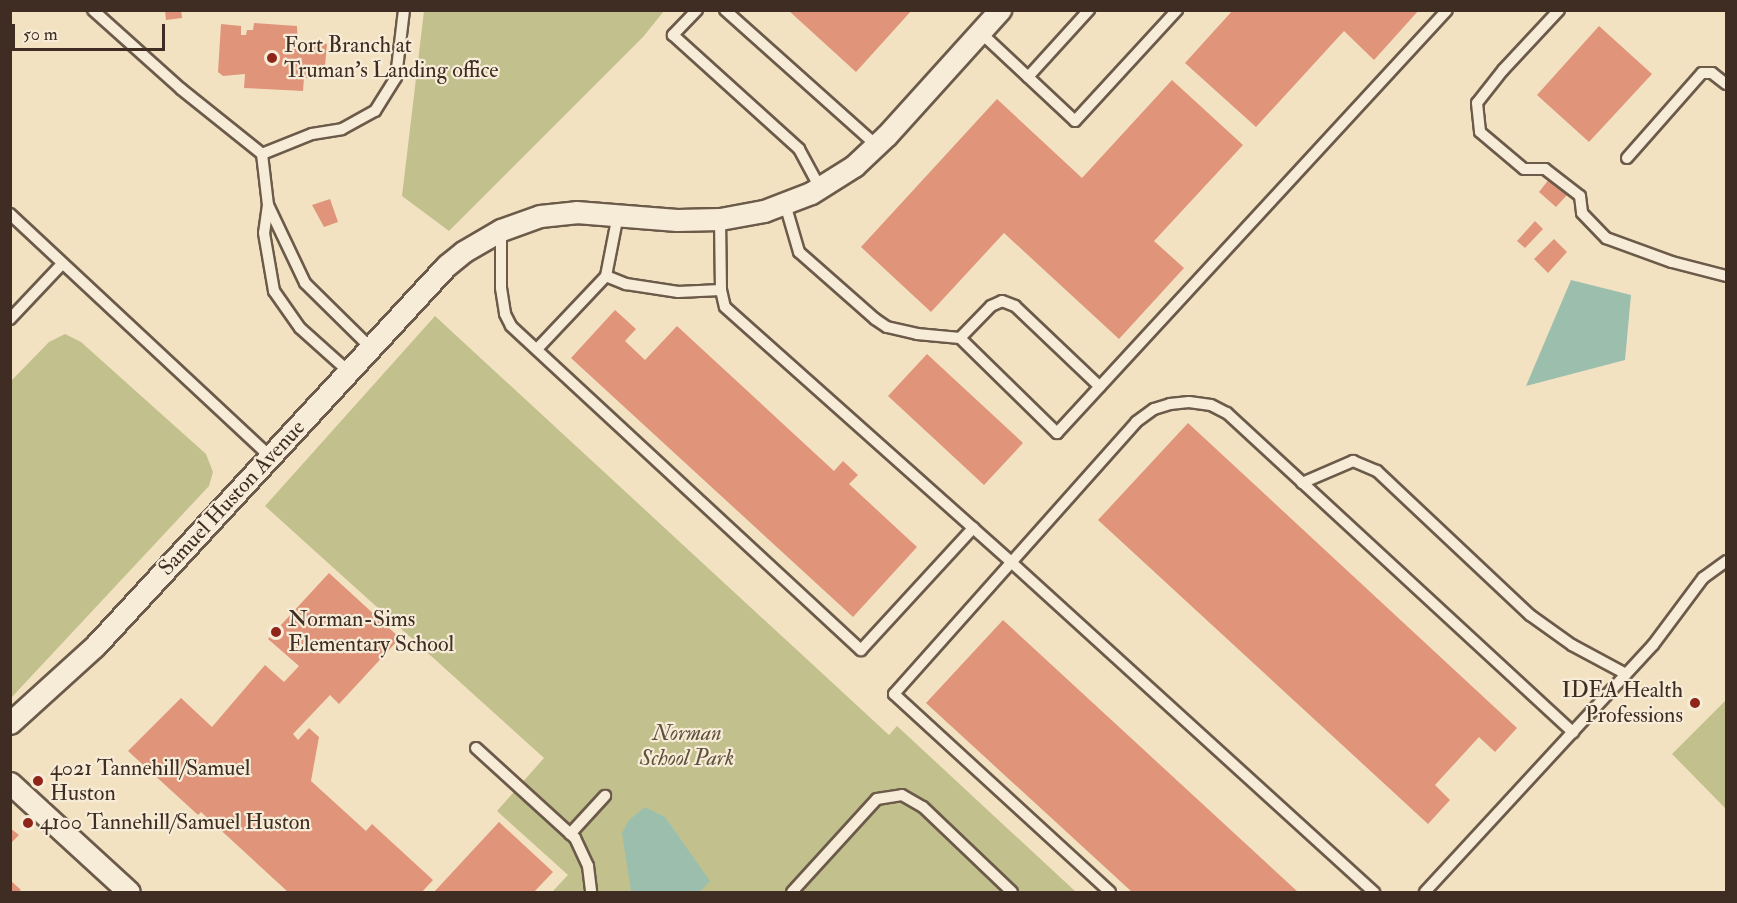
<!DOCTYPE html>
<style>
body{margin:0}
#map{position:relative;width:1737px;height:903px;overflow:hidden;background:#f2e2c1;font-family:"IM FELL Double Pica",serif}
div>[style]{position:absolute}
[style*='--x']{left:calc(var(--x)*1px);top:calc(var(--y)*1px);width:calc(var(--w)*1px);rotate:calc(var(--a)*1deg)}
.green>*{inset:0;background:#c2c18e}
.water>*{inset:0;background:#9cbfad}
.building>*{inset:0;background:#e0957a}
.roads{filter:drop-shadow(2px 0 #6c5a4a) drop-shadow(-2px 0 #6c5a4a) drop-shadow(0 2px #6c5a4a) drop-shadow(0 -2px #6c5a4a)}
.service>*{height:10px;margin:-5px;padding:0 5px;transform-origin:5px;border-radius:5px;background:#f7ecd7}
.minor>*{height:21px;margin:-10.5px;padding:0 10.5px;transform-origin:10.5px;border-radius:10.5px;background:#f7ecd7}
.dots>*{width:16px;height:16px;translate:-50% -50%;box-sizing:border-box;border:3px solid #f7ecd7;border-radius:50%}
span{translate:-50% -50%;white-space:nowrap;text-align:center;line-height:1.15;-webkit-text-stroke:4.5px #f7ecd7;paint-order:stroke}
.poi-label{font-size:22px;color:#3f2c22}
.left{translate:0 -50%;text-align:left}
.right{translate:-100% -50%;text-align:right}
.street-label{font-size:22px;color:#3f2c22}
.park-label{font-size:22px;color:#60513d;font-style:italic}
.frame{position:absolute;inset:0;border:12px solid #3f2c22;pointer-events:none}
.scale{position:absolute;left:12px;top:24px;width:153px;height:27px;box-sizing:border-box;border:3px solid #3f2c22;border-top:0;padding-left:8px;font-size:18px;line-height:21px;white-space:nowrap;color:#3f2c22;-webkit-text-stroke:4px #f7ecd7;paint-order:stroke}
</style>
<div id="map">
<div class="green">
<div style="clip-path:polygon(424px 11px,424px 10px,664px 11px,643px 37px,449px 231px,402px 196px)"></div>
<div style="clip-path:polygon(435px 316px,889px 735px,897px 726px,1076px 892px,552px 892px,568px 875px,497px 811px,544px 758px,265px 506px)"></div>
<div style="clip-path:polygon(65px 334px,81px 342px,206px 454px,213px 472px,209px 486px,11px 698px,11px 381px,49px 342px)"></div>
<div style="clip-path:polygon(1726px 700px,1726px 809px,1672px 754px)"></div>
</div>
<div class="water">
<div style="clip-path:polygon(1571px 280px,1631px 295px,1625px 360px,1526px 386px)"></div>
<div style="clip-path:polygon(645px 807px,665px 817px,710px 881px,700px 892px,631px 892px,622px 833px,629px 820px)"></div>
</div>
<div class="building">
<div style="clip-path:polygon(165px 10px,181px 10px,182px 18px,166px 20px)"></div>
<div style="clip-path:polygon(788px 10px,912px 10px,856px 72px)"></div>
<div style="clip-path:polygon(1233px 10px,1419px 10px,1374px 60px,1344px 31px,1256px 127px,1185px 63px)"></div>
<div style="clip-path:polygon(254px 23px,297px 26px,298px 49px,306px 49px,306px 42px,327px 44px,325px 66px,321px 66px,320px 79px,304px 78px,303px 91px,244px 88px,245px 74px,223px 76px,218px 72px,221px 24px,241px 26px,241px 35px,246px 35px,247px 30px,253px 30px)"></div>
<div style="clip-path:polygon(1599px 26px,1652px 74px,1589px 142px,1537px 95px)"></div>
<div style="clip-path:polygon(1172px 80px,1243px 145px,1154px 241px,1184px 268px,1119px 339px,1004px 233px,931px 312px,861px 247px,997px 99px,1082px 178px)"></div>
<div style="clip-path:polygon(1550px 178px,1568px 194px,1556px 207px,1539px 192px)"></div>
<div style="clip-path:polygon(330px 199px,338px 222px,324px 227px,312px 205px)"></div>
<div style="clip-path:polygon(1535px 221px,1543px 229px,1525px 248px,1517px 241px)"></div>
<div style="clip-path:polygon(1554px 239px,1567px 252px,1548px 273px,1534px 259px)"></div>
<div style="clip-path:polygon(615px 310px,636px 329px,625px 341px,645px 360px,677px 326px,834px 471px,843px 461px,858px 475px,849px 484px,917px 547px,853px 617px,571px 358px)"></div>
<div style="clip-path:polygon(927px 354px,1023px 443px,984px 485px,888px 396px)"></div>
<div style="clip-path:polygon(1188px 423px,1517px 728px,1495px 752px,1479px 737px,1435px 785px,1450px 800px,1428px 824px,1098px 520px)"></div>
<div style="clip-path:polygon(329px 573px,400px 638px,339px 704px,330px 695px,293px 734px,298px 740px,309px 728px,319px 737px,311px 781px,366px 831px,372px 824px,433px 880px,422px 892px,288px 892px,201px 812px,198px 815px,128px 751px,181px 698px,212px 727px,265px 665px,284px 682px,299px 666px,268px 639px)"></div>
<div style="clip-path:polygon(1003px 620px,1298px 892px,1132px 892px,926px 703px)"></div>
<div style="clip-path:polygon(499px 822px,553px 872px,534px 892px,434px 892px)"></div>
<div style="clip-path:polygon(10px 828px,19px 835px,10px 844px)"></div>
<div style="clip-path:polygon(10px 880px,21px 890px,18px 892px,10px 892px)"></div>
</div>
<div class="roads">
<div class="service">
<div style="--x:93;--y:10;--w:118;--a:41.9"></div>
<div style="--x:181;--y:89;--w:104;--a:38.7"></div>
<div style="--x:262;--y:154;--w:54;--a:-21.8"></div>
<div style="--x:312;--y:134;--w:30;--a:-9"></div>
<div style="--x:342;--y:129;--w:38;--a:-29"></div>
<div style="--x:375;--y:111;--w:40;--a:-58"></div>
<div style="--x:396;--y:77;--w:67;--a:-83.2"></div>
<div style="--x:697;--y:10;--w:35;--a:134"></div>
<div style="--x:673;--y:35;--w:170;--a:42.1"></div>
<div style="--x:799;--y:149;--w:44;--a:61.7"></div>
<div style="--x:725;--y:10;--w:203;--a:41.8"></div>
<div style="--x:1559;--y:10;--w:82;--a:133"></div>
<div style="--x:1503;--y:70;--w:42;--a:128.2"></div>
<div style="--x:1477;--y:103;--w:29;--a:84"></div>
<div style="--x:1480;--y:132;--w:57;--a:40.1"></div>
<div style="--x:1524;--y:169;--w:21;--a:0"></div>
<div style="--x:1545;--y:169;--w:44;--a:37.6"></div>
<div style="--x:1580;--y:196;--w:17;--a:83"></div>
<div style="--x:1582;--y:213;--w:35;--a:46"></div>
<div style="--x:1606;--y:238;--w:70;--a:20"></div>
<div style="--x:1672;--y:262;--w:56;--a:14.5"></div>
<div style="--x:980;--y:32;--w:130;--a:43.1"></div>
<div style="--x:1075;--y:121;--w:151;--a:-47.4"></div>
<div style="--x:1028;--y:77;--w:91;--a:-47.7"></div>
<div style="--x:262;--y:154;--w:51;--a:83.3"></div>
<div style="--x:268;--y:205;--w:28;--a:98"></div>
<div style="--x:264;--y:233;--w:59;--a:80.2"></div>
<div style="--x:274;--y:291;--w:45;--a:54.9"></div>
<div style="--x:300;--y:328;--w:66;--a:41.9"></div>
<div style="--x:1627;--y:158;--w:113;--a:-48.6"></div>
<div style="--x:1702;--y:73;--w:10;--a:0"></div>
<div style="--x:1712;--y:73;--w:18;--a:38"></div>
<div style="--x:785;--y:204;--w:50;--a:73.7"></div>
<div style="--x:799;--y:252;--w:101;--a:41.4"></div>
<div style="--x:875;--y:319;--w:14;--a:34"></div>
<div style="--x:887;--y:327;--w:31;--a:13"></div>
<div style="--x:917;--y:334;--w:43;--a:5.3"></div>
<div style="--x:960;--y:338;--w:136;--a:44.4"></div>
<div style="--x:1057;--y:433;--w:575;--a:-47.32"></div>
<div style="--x:268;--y:205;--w:86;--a:64.6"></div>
<div style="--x:305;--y:283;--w:93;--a:44.6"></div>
<div style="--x:10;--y:214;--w:357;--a:43"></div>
<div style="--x:720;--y:219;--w:71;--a:89.2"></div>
<div style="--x:721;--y:290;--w:17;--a:77"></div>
<div style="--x:725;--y:307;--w:383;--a:41.7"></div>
<div style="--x:1011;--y:562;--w:491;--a:42.3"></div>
<div style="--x:501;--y:230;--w:58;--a:90"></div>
<div style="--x:501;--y:288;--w:26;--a:81"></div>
<div style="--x:505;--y:314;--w:13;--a:63"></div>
<div style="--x:511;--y:326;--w:477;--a:42.8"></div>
<div style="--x:861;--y:650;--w:166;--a:-47.4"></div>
<div style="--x:606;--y:276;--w:22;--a:22"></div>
<div style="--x:626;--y:284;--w:53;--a:8.7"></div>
<div style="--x:678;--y:292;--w:43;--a:-2.7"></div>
<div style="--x:10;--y:319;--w:76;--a:-46.6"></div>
<div style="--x:960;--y:338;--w:45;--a:-45.9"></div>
<div style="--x:991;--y:306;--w:12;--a:-24"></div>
<div style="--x:1002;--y:301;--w:14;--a:21"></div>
<div style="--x:1015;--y:306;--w:117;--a:43.6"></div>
<div style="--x:537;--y:349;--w:100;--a:-46.6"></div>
<div style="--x:606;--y:276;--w:62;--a:-78.9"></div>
<div style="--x:1302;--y:483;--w:56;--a:-23.3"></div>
<div style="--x:1353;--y:461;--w:26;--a:23"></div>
<div style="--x:1377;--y:471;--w:210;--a:43.3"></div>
<div style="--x:1530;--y:615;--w:52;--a:35.5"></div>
<div style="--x:1572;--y:645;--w:61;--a:28.2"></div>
<div style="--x:476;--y:748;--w:134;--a:42.3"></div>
<div style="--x:575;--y:838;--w:31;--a:65"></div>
<div style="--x:588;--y:866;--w:26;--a:83"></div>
<div style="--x:570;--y:834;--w:52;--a:-47.4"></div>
<div style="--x:792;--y:892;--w:126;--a:-47.6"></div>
<div style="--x:877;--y:799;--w:25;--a:-9"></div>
<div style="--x:902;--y:795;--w:24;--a:30"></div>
<div style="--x:923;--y:807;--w:123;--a:43.7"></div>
<div style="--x:1110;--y:892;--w:293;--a:-137.5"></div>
<div style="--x:894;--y:694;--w:364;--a:-48.3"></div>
<div style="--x:1136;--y:422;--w:22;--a:-36"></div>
<div style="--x:1154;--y:409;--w:17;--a:-17"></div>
<div style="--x:1170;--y:404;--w:19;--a:-6"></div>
<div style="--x:1189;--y:402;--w:22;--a:8"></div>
<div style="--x:1211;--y:405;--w:18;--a:27"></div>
<div style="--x:1227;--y:413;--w:471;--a:42.7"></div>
<div style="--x:1425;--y:892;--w:336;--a:-47.3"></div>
<div style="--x:1653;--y:645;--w:84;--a:-53.3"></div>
<div style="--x:1703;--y:578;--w:29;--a:-36"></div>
</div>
<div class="minor">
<div style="--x:10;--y:723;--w:115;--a:-42.2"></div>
<div style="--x:95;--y:646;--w:517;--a:-47.27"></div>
<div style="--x:446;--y:266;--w:22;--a:-39"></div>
<div style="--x:463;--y:252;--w:44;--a:-30.1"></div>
<div style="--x:501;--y:230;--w:41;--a:-19.7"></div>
<div style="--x:540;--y:216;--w:36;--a:-6"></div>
<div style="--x:576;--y:212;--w:101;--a:4.5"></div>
<div style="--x:677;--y:220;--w:43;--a:-1.3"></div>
<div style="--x:720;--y:219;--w:45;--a:-10.3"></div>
<div style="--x:764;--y:211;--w:50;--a:-21"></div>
<div style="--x:811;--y:193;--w:51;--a:-32.1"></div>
<div style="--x:854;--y:166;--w:45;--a:-43.2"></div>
<div style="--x:887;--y:135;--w:169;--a:-47.9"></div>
<div style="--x:10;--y:783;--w:161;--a:42.5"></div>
</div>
</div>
<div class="dots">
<div style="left:272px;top:58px;background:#8f2418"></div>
<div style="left:276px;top:632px;background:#8f2418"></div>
<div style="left:1695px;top:703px;background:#8f2418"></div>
<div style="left:38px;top:781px;background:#8f2418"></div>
<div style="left:28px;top:823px;background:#8f2418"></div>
</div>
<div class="poi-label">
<span class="left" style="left:284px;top:58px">Fort Branch at<br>Truman's Landing office</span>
<span class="left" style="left:288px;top:632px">Norman-Sims<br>Elementary School</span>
<span class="right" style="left:1683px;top:703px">IDEA Health<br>Professions</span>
<span class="left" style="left:50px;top:781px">4021 Tannehill/Samuel<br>Huston</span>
<span class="left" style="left:40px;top:823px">4100 Tannehill/Samuel Huston</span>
</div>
<div class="street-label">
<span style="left:232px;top:498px;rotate:-47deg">Samuel Huston Avenue</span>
</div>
<div class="park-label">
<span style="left:687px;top:746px">Norman<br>School Park</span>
</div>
<div class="frame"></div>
<div class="scale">50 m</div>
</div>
